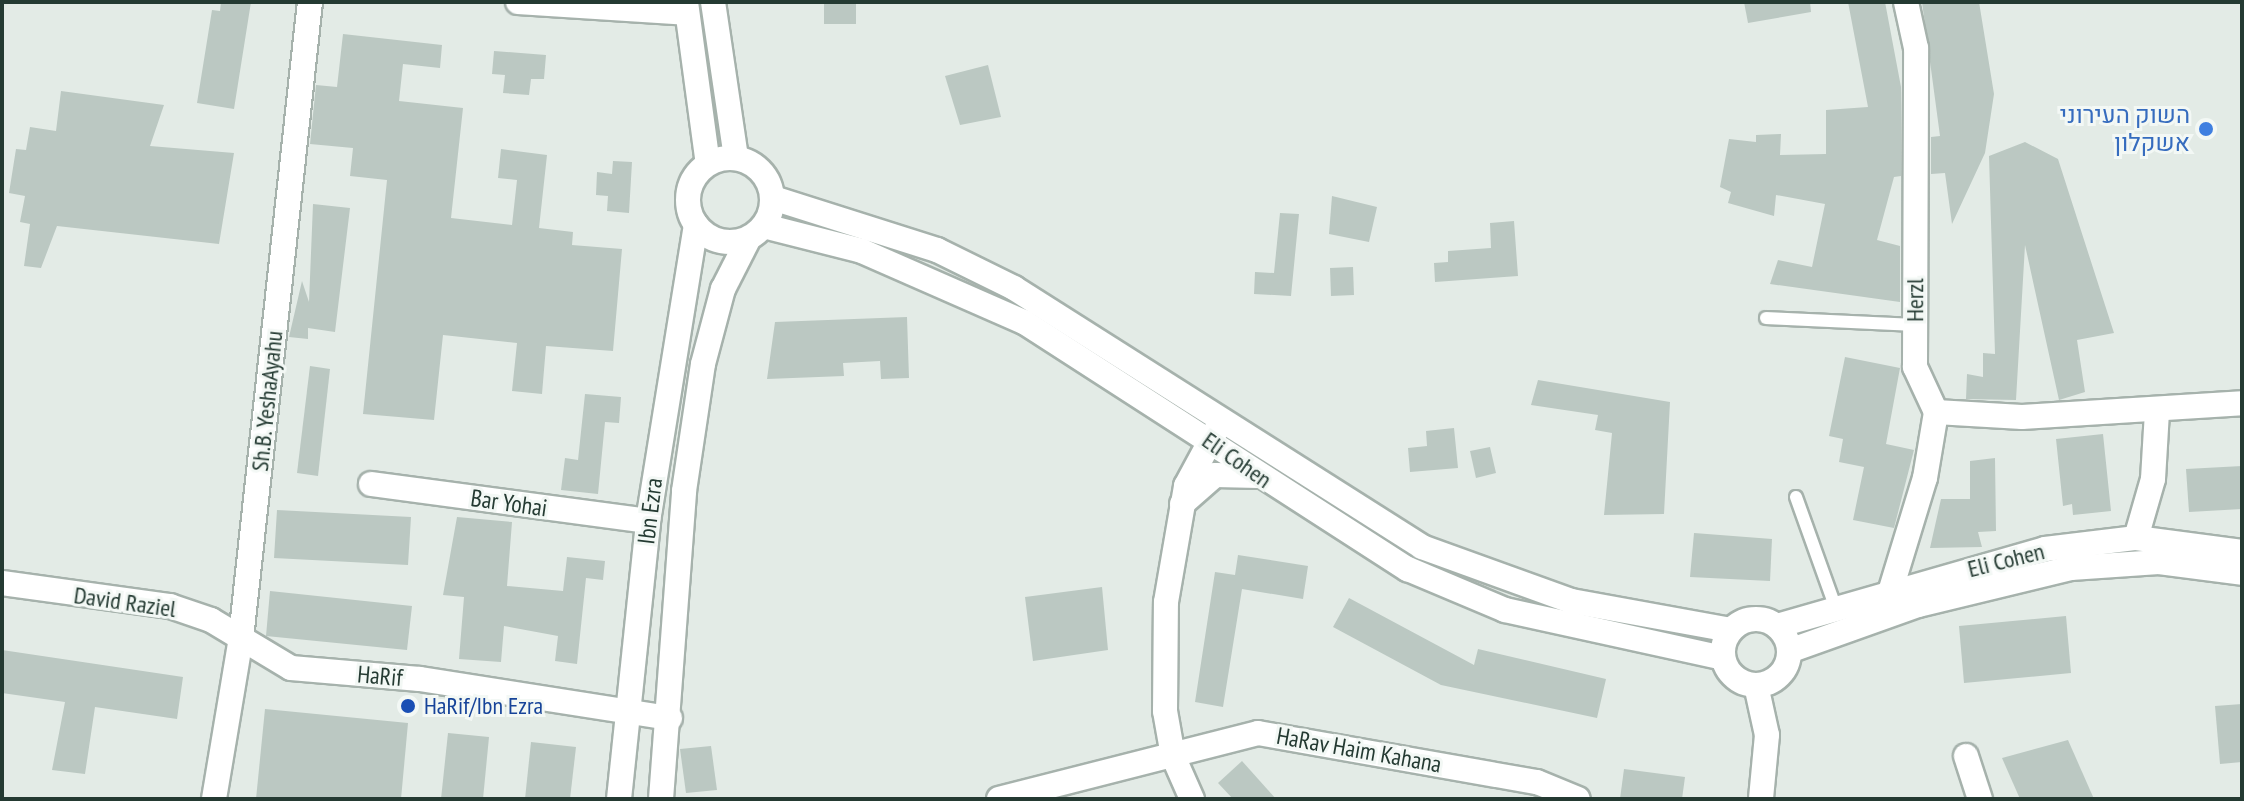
<!DOCTYPE html>
<meta charset="utf-8">
<style>
body{margin:0}
#map{position:relative;width:2244px;height:801px;overflow:hidden;background:#e3ebe6;font-family:"PT Sans Narrow",Heebo,sans-serif}
div>[style]{position:absolute}
[style*='--x']{left:calc(var(--x)*1px);top:calc(var(--y)*1px);width:calc(var(--w)*1px);rotate:calc(var(--a)*1deg)}
.building>*{inset:0;background:#bbc8c2}
.roads{filter:drop-shadow(2px 0 #a6b2ac) drop-shadow(-2px 0 #a6b2ac) drop-shadow(0 2px #a6b2ac) drop-shadow(0 -2px #a6b2ac)}
.lane>*{height:12px;margin:-6px;padding:0 6px;transform-origin:6px;border-radius:6px;background:#fff}
.street>*{height:24px;margin:-12px;padding:0 12px;transform-origin:12px;border-radius:12px;background:#fff}
.secondary>*{height:24px;margin:-12px;padding:0 12px;transform-origin:12px;border-radius:12px;background:#fff}
.secondary>.ring{margin:-12px;padding:0;box-sizing:content-box;background:none;border:24px solid #fff;border-radius:50%}
.dots>*{width:22px;height:22px;translate:-50% -50%;box-sizing:border-box;border:4px solid #f3f8f5;border-radius:50%}
span{translate:-50% -50%;white-space:nowrap;text-align:center;line-height:1.15;-webkit-text-stroke:6px #f3f8f5;paint-order:stroke}
.shop-label{font-size:24px;color:#366cbe}
.right{translate:-100% -50%;text-align:right}
.street-label{font-size:24px;color:#243a32}
.transit-label{font-size:24px;color:#164399}
.left{translate:0 -50%;text-align:left}
.frame{position:absolute;inset:0;border:4px solid #243a32;pointer-events:none}
</style>
<div id="map">
<div class="building">
<div style="clip-path:polygon(221px 2px,251px 2px,234px 109px,197px 103px,212px 10px,220px 11px)"></div>
<div style="clip-path:polygon(824px 2px,856px 2px,856px 24px,824px 24px)"></div>
<div style="clip-path:polygon(1744px 2px,1810px 2px,1811px 12px,1748px 23px)"></div>
<div style="clip-path:polygon(1848px 2px,1885px 2px,1901px 87px,1901px 176px,1894px 177px,1877px 240px,1900px 246px,1900px 302px,1770px 284px,1778px 260px,1812px 267px,1825px 204px,1776px 195px,1774px 216px,1728px 203px,1731px 192px,1720px 187px,1729px 139px,1756px 142px,1756px 135px,1781px 134px,1780px 155px,1826px 154px,1826px 110px,1868px 107px)"></div>
<div style="clip-path:polygon(1922px 2px,1979px 2px,1994px 94px,1985px 153px,1952px 224px,1945px 173px,1931px 174px,1931px 137px,1940px 136px)"></div>
<div style="clip-path:polygon(343px 34px,442px 45px,440px 68px,403px 64px,399px 101px,463px 108px,451px 218px,512px 225px,517px 180px,498px 178px,501px 149px,547px 155px,539px 228px,573px 232px,572px 245px,622px 249px,613px 351px,546px 346px,542px 394px,512px 391px,517px 343px,443px 335px,434px 420px,363px 414px,387px 180px,350px 176px,353px 148px,310px 144px,316px 85px,337px 87px)"></div>
<div style="clip-path:polygon(494px 51px,546px 55px,544px 79px,531px 79px,529px 95px,503px 93px,505px 75px,492px 74px)"></div>
<div style="clip-path:polygon(988px 65px,1001px 117px,960px 125px,945px 76px)"></div>
<div style="clip-path:polygon(61px 91px,164px 105px,150px 146px,234px 153px,219px 244px,57px 226px,41px 268px,24px 266px,30px 224px,20px 222px,25px 196px,9px 193px,16px 149px,26px 150px,30px 127px,56px 131px)"></div>
<div style="clip-path:polygon(2025px 142px,2058px 159px,2114px 333px,2077px 340px,2085px 392px,2059px 400px,2025px 245px,2016px 400px,1966px 399px,1967px 374px,1983px 377px,1983px 353px,1995px 354px,1989px 156px)"></div>
<div style="clip-path:polygon(613px 161px,632px 162px,629px 213px,607px 211px,608px 196px,596px 195px,597px 172px,612px 174px)"></div>
<div style="clip-path:polygon(1332px 196px,1377px 207px,1369px 242px,1329px 234px)"></div>
<div style="clip-path:polygon(313px 204px,350px 208px,335px 332px,308px 328px,308px 339px,289px 337px,302px 281px,309px 302px)"></div>
<div style="clip-path:polygon(1280px 213px,1299px 214px,1291px 296px,1254px 294px,1255px 272px,1274px 273px)"></div>
<div style="clip-path:polygon(1514px 221px,1518px 276px,1435px 282px,1434px 263px,1448px 262px,1448px 251px,1491px 248px,1490px 223px)"></div>
<div style="clip-path:polygon(1353px 267px,1354px 295px,1331px 296px,1330px 268px)"></div>
<div style="clip-path:polygon(907px 317px,909px 378px,881px 379px,880px 361px,843px 363px,844px 376px,767px 379px,775px 322px)"></div>
<div style="clip-path:polygon(1845px 357px,1900px 368px,1886px 444px,1914px 450px,1894px 528px,1853px 520px,1864px 467px,1839px 462px,1843px 439px,1829px 436px)"></div>
<div style="clip-path:polygon(310px 366px,330px 369px,318px 476px,297px 473px)"></div>
<div style="clip-path:polygon(1538px 380px,1670px 402px,1664px 514px,1604px 515px,1612px 433px,1595px 430px,1598px 415px,1531px 405px)"></div>
<div style="clip-path:polygon(585px 394px,621px 397px,619px 423px,605px 422px,598px 494px,561px 490px,565px 458px,578px 460px)"></div>
<div style="clip-path:polygon(1454px 428px,1458px 468px,1410px 472px,1408px 448px,1427px 446px,1426px 431px)"></div>
<div style="clip-path:polygon(2103px 434px,2111px 511px,2073px 515px,2072px 504px,2063px 506px,2056px 439px)"></div>
<div style="clip-path:polygon(1490px 447px,1496px 473px,1476px 478px,1470px 451px)"></div>
<div style="clip-path:polygon(1995px 458px,1996px 531px,1978px 532px,1982px 547px,1930px 548px,1941px 499px,1970px 499px,1970px 461px)"></div>
<div style="clip-path:polygon(2242px 466px,2242px 509px,2189px 512px,2186px 469px)"></div>
<div style="clip-path:polygon(277px 510px,411px 517px,408px 565px,274px 558px)"></div>
<div style="clip-path:polygon(457px 517px,512px 522px,507px 586px,563px 591px,567px 557px,605px 561px,603px 580px,586px 578px,577px 664px,555px 661px,558px 636px,504px 626px,501px 662px,459px 659px,464px 597px,443px 595px)"></div>
<div style="clip-path:polygon(1694px 533px,1772px 539px,1770px 581px,1690px 577px)"></div>
<div style="clip-path:polygon(1238px 555px,1308px 566px,1303px 599px,1242px 589px,1223px 707px,1195px 702px,1215px 572px,1235px 575px)"></div>
<div style="clip-path:polygon(1102px 587px,1108px 650px,1033px 661px,1025px 597px)"></div>
<div style="clip-path:polygon(270px 591px,412px 606px,407px 650px,266px 636px)"></div>
<div style="clip-path:polygon(1349px 598px,1474px 665px,1478px 649px,1606px 679px,1597px 718px,1441px 685px,1333px 627px)"></div>
<div style="clip-path:polygon(2066px 616px,2071px 673px,1964px 683px,1959px 626px)"></div>
<div style="clip-path:polygon(2px 650px,183px 677px,177px 719px,95px 707px,85px 774px,52px 770px,65px 702px,2px 693px)"></div>
<div style="clip-path:polygon(2242px 704px,2242px 762px,2220px 764px,2215px 706px)"></div>
<div style="clip-path:polygon(265px 709px,408px 723px,401px 799px,256px 799px)"></div>
<div style="clip-path:polygon(448px 733px,489px 737px,483px 799px,441px 799px)"></div>
<div style="clip-path:polygon(2068px 740px,2094px 799px,2020px 799px,2002px 758px)"></div>
<div style="clip-path:polygon(531px 742px,576px 747px,570px 799px,525px 799px)"></div>
<div style="clip-path:polygon(711px 746px,717px 790px,686px 793px,680px 749px)"></div>
<div style="clip-path:polygon(1242px 761px,1276px 799px,1233px 799px,1218px 783px)"></div>
<div style="clip-path:polygon(1624px 769px,1685px 777px,1682px 799px,1620px 799px)"></div>
</div>
<div class="roads">
<div class="lane">
<div style="--x:1766;--y:318;--w:149;--a:2.7"></div>
<div style="--x:1796;--y:497;--w:116;--a:70.3"></div>
</div>
<div class="street">
<div style="--x:518;--y:2;--w:168;--a:3.7"></div>
<div style="--x:1936;--y:412;--w:86;--a:3.3"></div>
<div style="--x:2022;--y:417;--w:220;--a:-3.6"></div>
<div style="--x:371;--y:484;--w:279;--a:7.6"></div>
<div style="--x:2136;--y:538;--w:61;--a:-73.9"></div>
<div style="--x:2153;--y:479;--w:68;--a:-86.6"></div>
<div style="--x:2;--y:583;--w:170;--a:7.8"></div>
<div style="--x:170;--y:606;--w:43;--a:18.9"></div>
<div style="--x:211;--y:620;--w:93;--a:31"></div>
<div style="--x:291;--y:668;--w:129;--a:4.9"></div>
<div style="--x:420;--y:679;--w:253;--a:8.9"></div>
<div style="--x:1891;--y:589;--w:116;--a:-73"></div>
<div style="--x:1925;--y:478;--w:67;--a:-80.5"></div>
<div style="--x:1936;--y:412;--w:50;--a:-115"></div>
<div style="--x:1915;--y:367;--w:319;--a:-89.8"></div>
<div style="--x:1916;--y:48;--w:47;--a:-102.3"></div>
<div style="--x:1756;--y:685;--w:51;--a:77.6"></div>
<div style="--x:1767;--y:735;--w:64;--a:95.4"></div>
<div style="--x:1966;--y:756;--w:45;--a:72"></div>
<div style="--x:214;--y:799;--w:163;--a:-80.5"></div>
<div style="--x:241;--y:638;--w:640;--a:-83.81"></div>
<div style="--x:999;--y:799;--w:267;--a:-14.3"></div>
<div style="--x:1258;--y:733;--w:283;--a:10"></div>
<div style="--x:1537;--y:782;--w:44;--a:22.5"></div>
<div style="--x:1192;--y:799;--w:47;--a:-113.8"></div>
<div style="--x:1173;--y:756;--w:46;--a:-100.1"></div>
<div style="--x:1165;--y:711;--w:109;--a:-89.5"></div>
<div style="--x:1166;--y:602;--w:118;--a:-80.2"></div>
<div style="--x:1186;--y:486;--w:69;--a:-61.6"></div>
</div>
<div class="secondary">
<div style="--x:686;--y:2;--w:163;--a:82.3"></div>
<div style="--x:713;--y:2;--w:158;--a:81.6"></div>
<div class="ring" style="left:688px;top:158px;width:60px;height:60px"></div>
<div style="--x:773;--y:198;--w:172;--a:17.6"></div>
<div style="--x:937;--y:250;--w:86;--a:26.3"></div>
<div style="--x:1014;--y:288;--w:483;--a:32.4"></div>
<div style="--x:1422;--y:547;--w:158;--a:19.9"></div>
<div style="--x:1571;--y:601;--w:162;--a:10.3"></div>
<div style="--x:764;--y:226;--w:101;--a:14.3"></div>
<div style="--x:862;--y:251;--w:177;--a:23.7"></div>
<div style="--x:1024;--y:322;--w:457;--a:32.8"></div>
<div style="--x:1408;--y:569;--w:105;--a:22.9"></div>
<div style="--x:1505;--y:610;--w:223;--a:12.4"></div>
<div style="--x:1182;--y:504;--w:44;--a:-41.3"></div>
<div style="--x:1215;--y:475;--w:44;--a:1.3"></div>
<div class="ring" style="left:1723px;top:619px;width:42px;height:42px"></div>
<div style="--x:1777;--y:626;--w:279;--a:-16"></div>
<div style="--x:2045;--y:549;--w:92;--a:-6.9"></div>
<div style="--x:2136;--y:538;--w:107;--a:7.5"></div>
<div style="--x:1789;--y:651;--w:137;--a:-19.6"></div>
<div style="--x:1918;--y:605;--w:157;--a:-13.6"></div>
<div style="--x:2071;--y:568;--w:88;--a:-3.9"></div>
<div style="--x:2159;--y:562;--w:84;--a:7.5"></div>
<div style="--x:619;--y:799;--w:280;--a:-84"></div>
<div style="--x:648;--y:521;--w:300;--a:-80.8"></div>
<div style="--x:661;--y:799;--w:309;--a:-85.7"></div>
<div style="--x:684;--y:491;--w:128;--a:-81.5"></div>
<div style="--x:703;--y:364;--w:78;--a:-75.1"></div>
<div style="--x:723;--y:289;--w:57;--a:-63"></div>
</div>
</div>
<div class="dots">
<div style="left:2206px;top:129px;background:#3f7fe0"></div>
<div style="left:408px;top:706px;background:#1a4fb4"></div>
</div>
<div class="shop-label">
<span class="right" style="left:2190px;top:129px">השוק העירוני<br>אשקלון</span>
</div>
<div class="street-label">
<span style="left:1915px;top:300px;rotate:-90deg">Herzl</span>
<span style="left:267px;top:401px;rotate:-84deg">Sh.B. YeshaAyahu</span>
<span style="left:1237px;top:460px;rotate:35deg">Eli Cohen</span>
<span style="left:509px;top:503px;rotate:8deg">Bar Yohai</span>
<span style="left:650px;top:511px;rotate:-83deg">Ibn Ezra</span>
<span style="left:2006px;top:560px;rotate:-14deg">Eli Cohen</span>
<span style="left:125px;top:602px;rotate:8deg">David Raziel</span>
<span style="left:380px;top:676px;rotate:5deg">HaRif</span>
<span style="left:1359px;top:750px;rotate:10deg">HaRav Haim Kahana</span>
</div>
<div class="transit-label">
<span class="left" style="left:424px;top:706px">HaRif/Ibn Ezra</span>
</div>
<div class="frame"></div>
</div>
